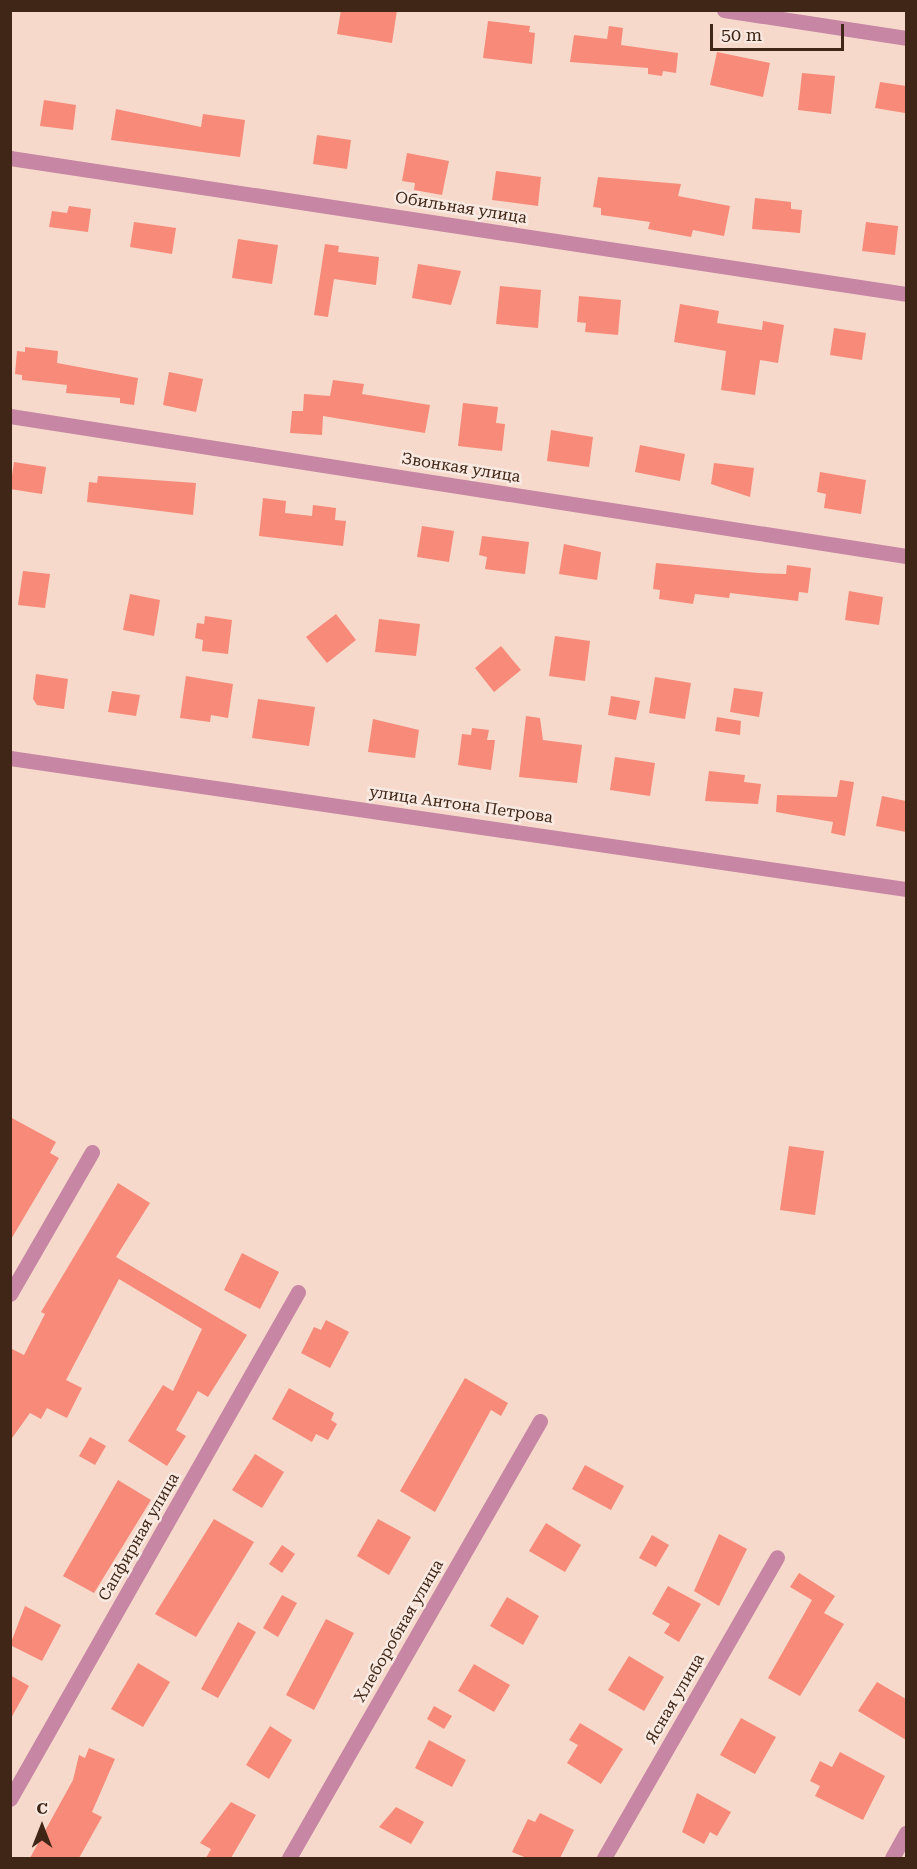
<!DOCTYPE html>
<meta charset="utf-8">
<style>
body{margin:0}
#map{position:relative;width:917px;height:1869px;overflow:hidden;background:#f6d9ca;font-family:"Roboto Serif",serif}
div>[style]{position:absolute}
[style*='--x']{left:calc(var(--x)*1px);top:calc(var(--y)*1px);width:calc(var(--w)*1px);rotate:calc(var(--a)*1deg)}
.building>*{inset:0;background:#f78a79}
.street>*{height:15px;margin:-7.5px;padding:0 7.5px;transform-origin:7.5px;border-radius:7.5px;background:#c686a4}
span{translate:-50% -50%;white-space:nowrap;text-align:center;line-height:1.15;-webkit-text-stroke:5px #f8eae2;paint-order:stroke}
.street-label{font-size:16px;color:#402617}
.frame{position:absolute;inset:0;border:12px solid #402617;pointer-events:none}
.north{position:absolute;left:12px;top:1797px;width:60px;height:60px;-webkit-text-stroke:4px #f8eae2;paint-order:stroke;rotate:0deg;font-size:16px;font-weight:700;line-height:24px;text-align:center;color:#402617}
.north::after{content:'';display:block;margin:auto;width:21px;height:27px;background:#402617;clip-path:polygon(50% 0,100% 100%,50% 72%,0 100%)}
.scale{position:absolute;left:710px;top:24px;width:134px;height:27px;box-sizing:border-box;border:3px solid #402617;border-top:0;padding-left:8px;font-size:18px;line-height:21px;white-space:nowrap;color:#402617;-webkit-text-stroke:4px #f8eae2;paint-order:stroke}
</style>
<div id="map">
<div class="building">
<div style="clip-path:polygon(341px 10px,397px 10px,392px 43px,337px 34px)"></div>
<div style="clip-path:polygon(488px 21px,530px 26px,529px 32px,535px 33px,532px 64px,483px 58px)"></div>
<div style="clip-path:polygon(609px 26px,623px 28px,621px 45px,678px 53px,676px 73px,663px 71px,662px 76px,648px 74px,648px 68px,570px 62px,574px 35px,607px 39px)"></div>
<div style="clip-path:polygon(717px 52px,770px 63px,763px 97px,710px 85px)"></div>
<div style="clip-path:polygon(802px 73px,835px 76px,831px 114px,798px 110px)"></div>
<div style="clip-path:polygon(880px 82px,906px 86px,905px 113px,875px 108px)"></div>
<div style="clip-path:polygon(44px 100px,76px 105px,73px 130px,40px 126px)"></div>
<div style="clip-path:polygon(116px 109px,201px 127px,203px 114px,245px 120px,240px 157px,111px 140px)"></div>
<div style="clip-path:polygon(317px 135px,351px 140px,347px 169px,313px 164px)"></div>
<div style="clip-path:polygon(407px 153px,449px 161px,442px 195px,414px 190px,415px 183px,402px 181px)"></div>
<div style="clip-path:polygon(496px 171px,541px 177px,538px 206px,492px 200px)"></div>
<div style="clip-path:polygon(598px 177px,681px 184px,678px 196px,730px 206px,724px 236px,693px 230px,691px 237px,648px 229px,650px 222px,601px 215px,601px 208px,593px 207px)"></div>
<div style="clip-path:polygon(755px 198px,791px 202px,791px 209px,802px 210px,800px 233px,752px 229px)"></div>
<div style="clip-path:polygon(69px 206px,91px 209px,88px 232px,49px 227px,52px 211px,67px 213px)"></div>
<div style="clip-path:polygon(134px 222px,176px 228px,172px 254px,130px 247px)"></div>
<div style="clip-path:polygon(866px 222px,898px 226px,895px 255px,862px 251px)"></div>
<div style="clip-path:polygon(238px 239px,278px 245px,272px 284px,232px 278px)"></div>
<div style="clip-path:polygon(325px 244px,339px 246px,338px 252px,379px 257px,376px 285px,334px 279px,328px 317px,314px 315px)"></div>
<div style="clip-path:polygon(418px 264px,461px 271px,451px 305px,412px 298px)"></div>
<div style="clip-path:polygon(500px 286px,541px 290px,538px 328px,496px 324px)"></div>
<div style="clip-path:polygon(579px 296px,621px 300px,618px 335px,585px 332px,586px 323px,577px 322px)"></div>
<div style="clip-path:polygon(680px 304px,719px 311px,717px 323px,762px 330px,763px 321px,784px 325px,778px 363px,760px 360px,755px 395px,721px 390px,726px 351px,674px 342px)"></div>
<div style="clip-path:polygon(834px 328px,866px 333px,862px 360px,830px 355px)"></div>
<div style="clip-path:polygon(25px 347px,58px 351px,57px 363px,138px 378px,134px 405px,120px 403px,120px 398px,66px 393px,67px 385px,22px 380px,22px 375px,15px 374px,17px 351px,25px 352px)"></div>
<div style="clip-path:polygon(169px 372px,203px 379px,196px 412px,163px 405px)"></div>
<div style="clip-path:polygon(333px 380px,364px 384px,362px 394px,430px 405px,425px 433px,323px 416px,322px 435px,290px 433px,292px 411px,303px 411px,304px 394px,330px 396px)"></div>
<div style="clip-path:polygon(463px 403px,498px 407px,496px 423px,505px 424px,502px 451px,458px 446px)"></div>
<div style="clip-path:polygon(551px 430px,593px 437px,589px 467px,547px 461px)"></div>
<div style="clip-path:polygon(640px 445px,685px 454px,680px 481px,635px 472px)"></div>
<div style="clip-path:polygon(14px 462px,46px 467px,42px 494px,10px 489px)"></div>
<div style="clip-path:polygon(714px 463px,754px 468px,750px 497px,711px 484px)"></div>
<div style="clip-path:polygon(820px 472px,866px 480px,861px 514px,824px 508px,826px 494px,817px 492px)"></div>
<div style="clip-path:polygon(98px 476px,196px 483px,193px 515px,87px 502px,89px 482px,97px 483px)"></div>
<div style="clip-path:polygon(263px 498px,286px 501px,285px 513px,312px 516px,313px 505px,336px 508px,335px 520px,346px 521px,343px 546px,259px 536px)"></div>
<div style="clip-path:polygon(422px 526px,454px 531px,449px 562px,417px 557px)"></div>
<div style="clip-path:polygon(482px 536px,529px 542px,525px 574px,485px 569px,487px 557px,479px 555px)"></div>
<div style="clip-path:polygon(564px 544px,601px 552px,597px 580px,559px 574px)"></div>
<div style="clip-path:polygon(656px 563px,758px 573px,786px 574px,787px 565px,811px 568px,808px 593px,799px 592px,798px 601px,730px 593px,729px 598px,695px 594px,693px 604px,659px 599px,660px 590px,653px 589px)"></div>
<div style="clip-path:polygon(23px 571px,50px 574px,45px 608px,18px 605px)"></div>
<div style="clip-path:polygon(849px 591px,883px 597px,879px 625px,845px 620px)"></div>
<div style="clip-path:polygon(130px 594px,160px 600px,154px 636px,123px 630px)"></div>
<div style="clip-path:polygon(336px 614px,356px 640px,327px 663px,306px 637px)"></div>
<div style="clip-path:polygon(205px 616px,232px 620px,228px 654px,202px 651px,203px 640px,195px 638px,197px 623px,204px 624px)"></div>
<div style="clip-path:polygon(379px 619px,420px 624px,416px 656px,375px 652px)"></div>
<div style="clip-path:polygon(555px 636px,590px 641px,585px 681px,549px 676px)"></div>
<div style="clip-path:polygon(501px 646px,521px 670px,494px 692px,475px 668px)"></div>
<div style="clip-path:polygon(36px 674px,68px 679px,64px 709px,37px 705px,33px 699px)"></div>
<div style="clip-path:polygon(186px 676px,233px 684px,228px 718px,211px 715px,210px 722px,180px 718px)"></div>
<div style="clip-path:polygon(655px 677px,691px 683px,685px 719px,649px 713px)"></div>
<div style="clip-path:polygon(734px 688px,763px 692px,759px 717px,730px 712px)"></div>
<div style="clip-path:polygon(112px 691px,140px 695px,136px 716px,108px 712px)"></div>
<div style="clip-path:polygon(611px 696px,640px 701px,636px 720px,608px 715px)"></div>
<div style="clip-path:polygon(258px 699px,315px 707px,309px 746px,252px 738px)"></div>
<div style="clip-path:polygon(526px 716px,540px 718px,543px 740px,582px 745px,577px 783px,519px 777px)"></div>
<div style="clip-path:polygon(717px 717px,741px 721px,740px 735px,715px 731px)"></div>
<div style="clip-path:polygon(373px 719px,419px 730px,415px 758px,368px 752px)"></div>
<div style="clip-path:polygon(472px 728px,489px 730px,487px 740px,495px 740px,491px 770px,458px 765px,462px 734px,471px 735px)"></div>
<div style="clip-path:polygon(615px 757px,655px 763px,650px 796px,610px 790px)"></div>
<div style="clip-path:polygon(709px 771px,745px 775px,744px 782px,761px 784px,758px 804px,705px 801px)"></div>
<div style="clip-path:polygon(840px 780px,854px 782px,845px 836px,831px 833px,833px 822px,776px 812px,777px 795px,837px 797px)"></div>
<div style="clip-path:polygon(882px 796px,906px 801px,906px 832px,876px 826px)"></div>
<div style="clip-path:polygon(10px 1117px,56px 1142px,50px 1153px,59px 1158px,10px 1241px)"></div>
<div style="clip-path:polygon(789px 1146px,824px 1151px,815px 1215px,780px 1210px)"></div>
<div style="clip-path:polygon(118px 1183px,150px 1203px,116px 1257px,247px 1335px,208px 1397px,198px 1391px,176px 1430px,186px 1436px,167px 1466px,128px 1441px,163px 1385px,173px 1391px,202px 1329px,119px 1279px,66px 1380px,82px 1388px,67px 1418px,47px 1408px,41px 1419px,30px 1413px,10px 1441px,10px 1348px,24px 1355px,45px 1314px,41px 1312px)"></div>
<div style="clip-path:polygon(242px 1253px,279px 1272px,260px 1309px,224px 1290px)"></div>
<div style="clip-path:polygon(326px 1320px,349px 1332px,330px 1368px,301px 1353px,314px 1327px,321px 1330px)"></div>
<div style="clip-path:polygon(465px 1378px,508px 1403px,501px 1416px,491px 1410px,435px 1512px,400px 1491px)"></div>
<div style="clip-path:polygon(289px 1388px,334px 1413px,331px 1420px,337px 1424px,328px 1440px,316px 1434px,312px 1442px,272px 1419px)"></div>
<div style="clip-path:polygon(90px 1437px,106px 1446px,95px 1465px,79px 1456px)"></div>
<div style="clip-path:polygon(255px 1454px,284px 1472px,262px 1508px,232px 1490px)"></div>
<div style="clip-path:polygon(585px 1465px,624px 1486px,611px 1510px,572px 1489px)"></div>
<div style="clip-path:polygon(118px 1480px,151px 1500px,94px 1593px,63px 1576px)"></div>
<div style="clip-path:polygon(214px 1519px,254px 1542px,196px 1637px,155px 1614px)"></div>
<div style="clip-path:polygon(378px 1519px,411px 1537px,389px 1575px,357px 1556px)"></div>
<div style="clip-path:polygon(546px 1523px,581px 1545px,565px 1572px,529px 1551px)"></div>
<div style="clip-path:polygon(719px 1534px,747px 1549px,719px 1606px,694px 1591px)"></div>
<div style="clip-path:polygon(652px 1535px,669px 1545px,656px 1567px,639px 1558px)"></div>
<div style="clip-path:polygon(282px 1545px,295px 1554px,282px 1573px,269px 1564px)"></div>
<div style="clip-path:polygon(799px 1573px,835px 1596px,824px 1613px,844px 1624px,800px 1696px,768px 1678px,812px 1600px,790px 1587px)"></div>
<div style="clip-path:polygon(668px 1586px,701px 1604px,679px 1642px,664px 1633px,670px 1624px,652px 1614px)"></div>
<div style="clip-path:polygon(282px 1595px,297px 1603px,278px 1637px,263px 1628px)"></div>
<div style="clip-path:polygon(507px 1597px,539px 1616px,523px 1645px,490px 1626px)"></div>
<div style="clip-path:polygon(25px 1606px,61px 1625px,42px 1661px,10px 1645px)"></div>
<div style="clip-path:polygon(326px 1619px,354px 1633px,314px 1710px,286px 1695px)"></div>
<div style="clip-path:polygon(238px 1622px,256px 1632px,218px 1698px,201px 1689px)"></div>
<div style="clip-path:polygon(629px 1656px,664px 1677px,644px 1711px,608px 1690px)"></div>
<div style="clip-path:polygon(138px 1663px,170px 1682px,143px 1727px,111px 1709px)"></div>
<div style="clip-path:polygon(474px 1664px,510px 1685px,494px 1712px,458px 1691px)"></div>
<div style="clip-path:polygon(10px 1675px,29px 1686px,10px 1720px)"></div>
<div style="clip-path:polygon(877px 1682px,906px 1699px,906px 1740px,858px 1711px)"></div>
<div style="clip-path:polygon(434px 1706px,452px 1716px,444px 1729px,427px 1719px)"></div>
<div style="clip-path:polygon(741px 1718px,776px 1737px,755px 1774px,720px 1755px)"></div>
<div style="clip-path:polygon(580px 1723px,623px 1749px,601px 1784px,567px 1763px,578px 1745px,569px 1740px)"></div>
<div style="clip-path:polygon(270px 1726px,292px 1740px,269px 1779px,246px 1765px)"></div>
<div style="clip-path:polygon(429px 1740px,466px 1760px,452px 1787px,415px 1768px)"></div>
<div style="clip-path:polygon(89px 1748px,115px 1759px,92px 1812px,102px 1817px,79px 1858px,30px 1858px,73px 1780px,79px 1755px,85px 1758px)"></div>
<div style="clip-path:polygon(840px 1752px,885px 1776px,863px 1820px,815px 1796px,820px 1786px,810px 1781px,820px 1761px,832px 1767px)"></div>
<div style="clip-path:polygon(697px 1793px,731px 1812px,717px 1836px,710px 1832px,704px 1844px,682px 1832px)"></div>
<div style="clip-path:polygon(231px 1802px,256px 1815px,231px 1858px,206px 1858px,211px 1849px,200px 1843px)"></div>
<div style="clip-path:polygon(396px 1807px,424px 1822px,411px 1844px,379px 1827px)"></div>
<div style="clip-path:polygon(540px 1813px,574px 1830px,560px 1858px,527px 1858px,512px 1852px,528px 1819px,535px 1822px)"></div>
</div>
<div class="street">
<div style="--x:724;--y:10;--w:184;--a:8.7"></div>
<div style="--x:10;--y:158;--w:906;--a:8.63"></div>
<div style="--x:10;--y:416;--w:907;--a:8.88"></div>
<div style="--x:10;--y:758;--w:906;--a:8.32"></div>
<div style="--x:10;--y:1294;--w:164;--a:-60"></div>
<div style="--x:10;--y:1799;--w:583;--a:-60.4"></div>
<div style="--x:289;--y:1858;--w:504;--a:-60.13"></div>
<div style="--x:604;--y:1858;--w:347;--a:-60.1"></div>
<div style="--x:892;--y:1858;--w:29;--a:-61"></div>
</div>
<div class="street-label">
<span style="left:461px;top:208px;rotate:9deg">Обильная улица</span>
<span style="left:461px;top:468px;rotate:9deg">Звонкая улица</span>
<span style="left:461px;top:805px;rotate:8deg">улица Антона Петрова</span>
<span style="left:139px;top:1537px;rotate:-60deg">Сапфирная улица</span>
<span style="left:399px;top:1631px;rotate:-60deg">Хлеборобная улица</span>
<span style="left:675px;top:1699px;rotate:-60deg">Ясная улица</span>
</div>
<div class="frame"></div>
<div class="north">С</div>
<div class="scale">50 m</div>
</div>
